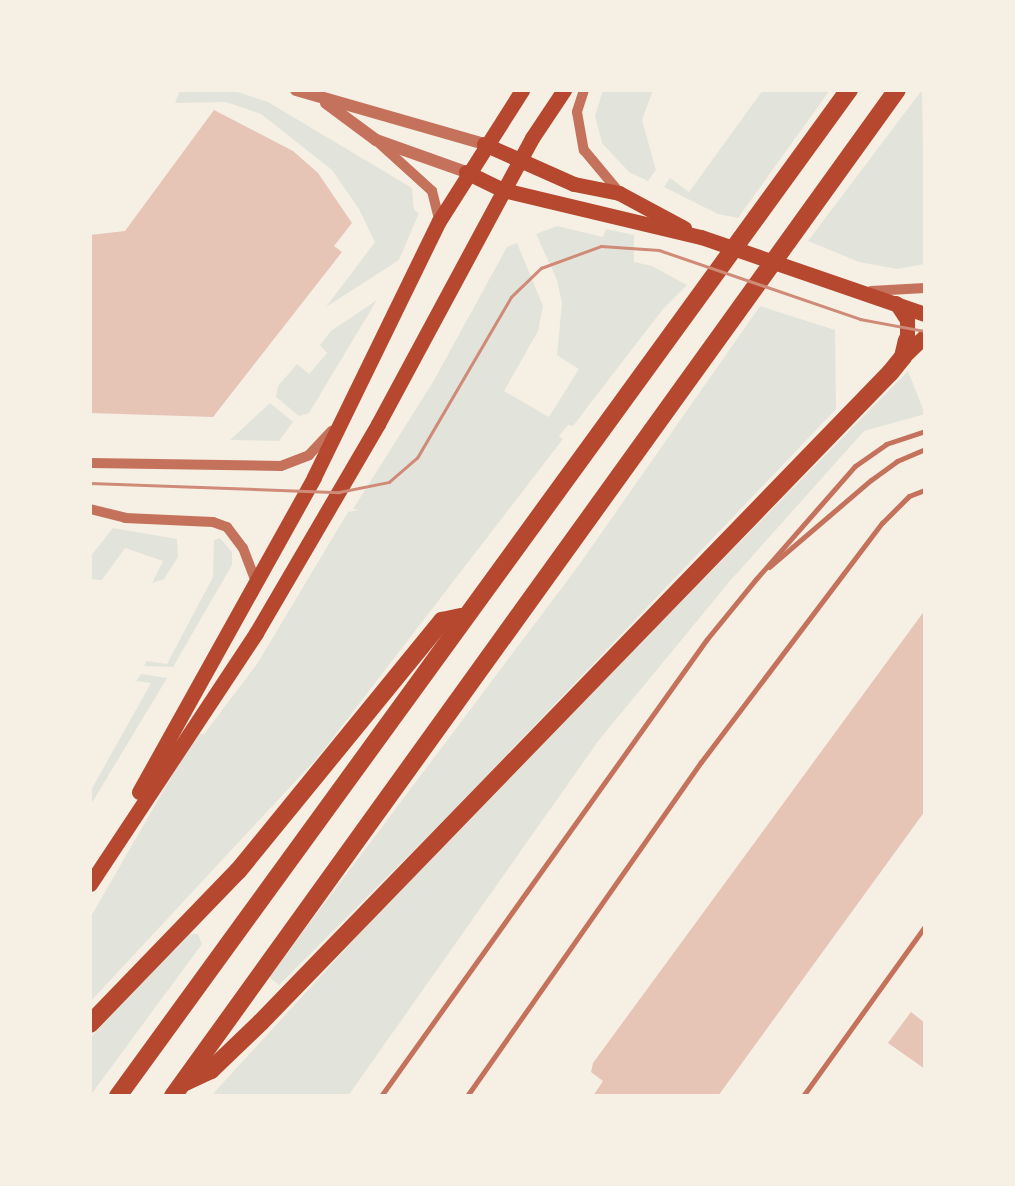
<!DOCTYPE html>
<style>
body{margin:0}
#map{position:relative;width:1015px;height:1186px;overflow:hidden;background:#f6efe4;font-family:Overpass,sans-serif}
div>[style]{position:absolute}
[style*='--x']{left:calc(var(--x)*1px);top:calc(var(--y)*1px);width:calc(var(--w)*1px);rotate:calc(var(--a)*1deg)}
.green>*{inset:0;background:#e2e4dc}
.building>*{inset:0;background:#e6c5b7}
.service>*{height:5px;margin:-2.5px;padding:0 2.5px;transform-origin:2.5px;border-radius:2.5px;background:#c5725c}
.minor>*{height:10px;margin:-5px;padding:0 5px;transform-origin:5px;border-radius:5px;background:#c5725c}
.tertiary>*{height:12px;margin:-6px;padding:0 6px;transform-origin:6px;border-radius:6px;background:#c5725c}
.secondary>*{height:15px;margin:-7.5px;padding:0 7.5px;transform-origin:7.5px;border-radius:7.5px;background:#b5482f}
.motorway>*{height:18px;margin:-9px;padding:0 9px;transform-origin:9px;border-radius:9px;background:#b5482f}
.tram>*{height:2.5px;margin:-1.25px;padding:0 1.25px;transform-origin:1.25px;border-radius:1.25px;background:#cf8b77}
span{translate:-50% -50%;white-space:nowrap;text-align:center;line-height:1.15;-webkit-text-stroke:8px #f6efe4;paint-order:stroke}
.frame{position:absolute;inset:0;border:92px solid #f6efe4;pointer-events:none}
</style>
<div id="map">
<div class="green">
<div style="clip-path:polygon(180px 90px,231px 90px,268px 102px,412px 188px,414px 210px,419px 213px,399px 260px,326px 307px,375px 242px,359px 209px,332px 170px,261px 114px,226px 102px,175px 103px)"></div>
<div style="clip-path:polygon(603px 90px,653px 90px,642px 120px,656px 170px,648px 181px,629px 172px,602px 143px,595px 116px)"></div>
<div style="clip-path:polygon(763px 90px,830px 90px,738px 218px,718px 214px,664px 187px,670px 178px,689px 192px)"></div>
<div style="clip-path:polygon(922px 90px,925px 264px,897px 269px,859px 262px,808px 241px)"></div>
<div style="clip-path:polygon(557px 226px,603px 237px,606px 229px,634px 235px,634px 262px,652px 266px,687px 285px,663px 309px,573px 426px,568px 425px,559px 436px,563px 439px,318px 757px,90px 1002px,90px 918px,196px 734px,204px 734px,257px 664px,348px 512px,359px 510px,353px 509px,433px 382px,507px 247px,517px 243px,543px 306px,538px 331px,504px 391px,549px 417px,579px 369px,557px 355px,562px 303px,557px 280px,536px 234px)"></div>
<div style="clip-path:polygon(377px 300px,309px 413px,299px 416px,276px 397px,278px 386px,297px 364px,309px 374px,327px 353px,320px 345px,331px 331px)"></div>
<div style="clip-path:polygon(760px 306px,835px 330px,836px 409px,455px 809px,279px 985px,269px 977px,579px 565px)"></div>
<div style="clip-path:polygon(908px 371px,925px 414px,864px 431px,730px 581px,599px 740px,348px 1096px,211px 1096px,414px 874px)"></div>
<div style="clip-path:polygon(270px 403px,293px 422px,279px 441px,230px 440px)"></div>
<div style="clip-path:polygon(113px 528px,177px 539px,178px 557px,164px 579px,152px 583px,163px 561px,125px 548px,102px 580px,90px 579px,90px 557px)"></div>
<div style="clip-path:polygon(220px 538px,232px 552px,232px 565px,173px 667px,144px 666px,147px 661px,167px 664px,213px 577px,214px 540px)"></div>
<div style="clip-path:polygon(141px 674px,167px 678px,90px 806px,90px 792px,151px 683px,136px 681px)"></div>
<div style="clip-path:polygon(187px 934px,198px 934px,202px 944px,90px 1096px,90px 1038px)"></div>
</div>
<div class="building">
<div style="clip-path:polygon(214px 110px,293px 151px,318px 173px,352px 223px,334px 246px,342px 252px,213px 417px,90px 413px,90px 235px,125px 231px)"></div>
<div style="clip-path:polygon(925px 610px,925px 811px,718px 1096px,593px 1096px,603px 1081px,591px 1072px,593px 1063px)"></div>
<div style="clip-path:polygon(911px 1012px,925px 1023px,925px 1069px,888px 1043px)"></div>
</div>
<div class="service">
<div style="--x:769;--y:567;--w:134;--a:-40.5"></div>
<div style="--x:871;--y:480;--w:32;--a:-36"></div>
<div style="--x:897;--y:461;--w:30;--a:-23"></div>
<div style="--x:381;--y:1096;--w:561;--a:-54.5"></div>
<div style="--x:707;--y:639;--w:77;--a:-50.8"></div>
<div style="--x:756;--y:579;--w:150;--a:-48.8"></div>
<div style="--x:855;--y:466;--w:38;--a:-35"></div>
<div style="--x:886;--y:444;--w:41;--a:-18.4"></div>
<div style="--x:467;--y:1096;--w:408;--a:-55"></div>
<div style="--x:701;--y:762;--w:300;--a:-52.9"></div>
<div style="--x:882;--y:523;--w:38;--a:-45"></div>
<div style="--x:909;--y:496;--w:17;--a:-21"></div>
<div style="--x:803;--y:1096;--w:209;--a:-54.3"></div>
</div>
<div class="minor">
<div style="--x:584;--y:90;--w:23;--a:108"></div>
<div style="--x:577;--y:112;--w:39;--a:80"></div>
<div style="--x:584;--y:150;--w:55;--a:50.2"></div>
<div style="--x:378;--y:142;--w:73;--a:42.2"></div>
<div style="--x:432;--y:191;--w:30;--a:76"></div>
<div style="--x:871;--y:291;--w:54;--a:-3.2"></div>
<div style="--x:90;--y:463;--w:191;--a:0.9"></div>
<div style="--x:281;--y:466;--w:30;--a:-21"></div>
<div style="--x:309;--y:455;--w:33;--a:-47"></div>
<div style="--x:90;--y:509;--w:36;--a:14"></div>
<div style="--x:125;--y:518;--w:88;--a:2.6"></div>
<div style="--x:213;--y:522;--w:15;--a:20"></div>
<div style="--x:227;--y:527;--w:26;--a:53"></div>
<div style="--x:243;--y:548;--w:34;--a:69"></div>
</div>
<div class="tertiary">
<div style="--x:296;--y:90;--w:196;--a:16"></div>
<div style="--x:326;--y:103;--w:62;--a:36.5"></div>
<div style="--x:376;--y:140;--w:96;--a:19.6"></div>
</div>
<div class="secondary">
<div style="--x:484;--y:144;--w:98;--a:24"></div>
<div style="--x:574;--y:184;--w:46;--a:11.3"></div>
<div style="--x:619;--y:193;--w:74;--a:28.3"></div>
<div style="--x:466;--y:172;--w:41;--a:25.9"></div>
<div style="--x:503;--y:190;--w:204;--a:13.4"></div>
<div style="--x:701;--y:237;--w:237;--a:19"></div>
<div style="--x:896;--y:303;--w:20;--a:57"></div>
<div style="--x:907;--y:320;--w:20;--a:90"></div>
<div style="--x:903;--y:357;--w:30;--a:-44"></div>
<div style="--x:139;--y:792;--w:360;--a:-60.9"></div>
<div style="--x:314;--y:477;--w:285;--a:-64"></div>
<div style="--x:439;--y:221;--w:155;--a:-57.6"></div>
<div style="--x:90;--y:884;--w:301;--a:-56.5"></div>
<div style="--x:256;--y:633;--w:242;--a:-59.7"></div>
<div style="--x:378;--y:424;--w:325;--a:-61.7"></div>
<div style="--x:532;--y:138;--w:58;--a:-56.3"></div>
</div>
<div class="motorway">
<div style="--x:90;--y:1024;--w:213;--a:-46"></div>
<div style="--x:238;--y:871;--w:323;--a:-50.8"></div>
<div style="--x:442;--y:621;--w:19;--a:-12"></div>
<div style="--x:185;--y:1082;--w:29;--a:-25"></div>
<div style="--x:211;--y:1070;--w:69;--a:-43.8"></div>
<div style="--x:261;--y:1022;--w:904;--a:-45.9"></div>
<div style="--x:890;--y:373;--w:21;--a:-51"></div>
<div style="--x:903;--y:357;--w:17;--a:-77"></div>
<div style="--x:118;--y:1096;--w:1244;--a:-54"></div>
<div style="--x:173;--y:1096;--w:1239;--a:-54.26"></div>
</div>
<div class="tram">
<div style="--x:90;--y:483;--w:249;--a:2.1"></div>
<div style="--x:339;--y:492;--w:51;--a:-11.3"></div>
<div style="--x:389;--y:482;--w:37;--a:-41"></div>
<div style="--x:417;--y:458;--w:186;--a:-59.7"></div>
<div style="--x:511;--y:297;--w:42;--a:-44"></div>
<div style="--x:541;--y:268;--w:64;--a:-20.1"></div>
<div style="--x:601;--y:246;--w:58;--a:3.9"></div>
<div style="--x:659;--y:250;--w:213;--a:18.9"></div>
<div style="--x:860;--y:319;--w:66;--a:10.5"></div>
</div>
<div class="frame"></div>
</div>
